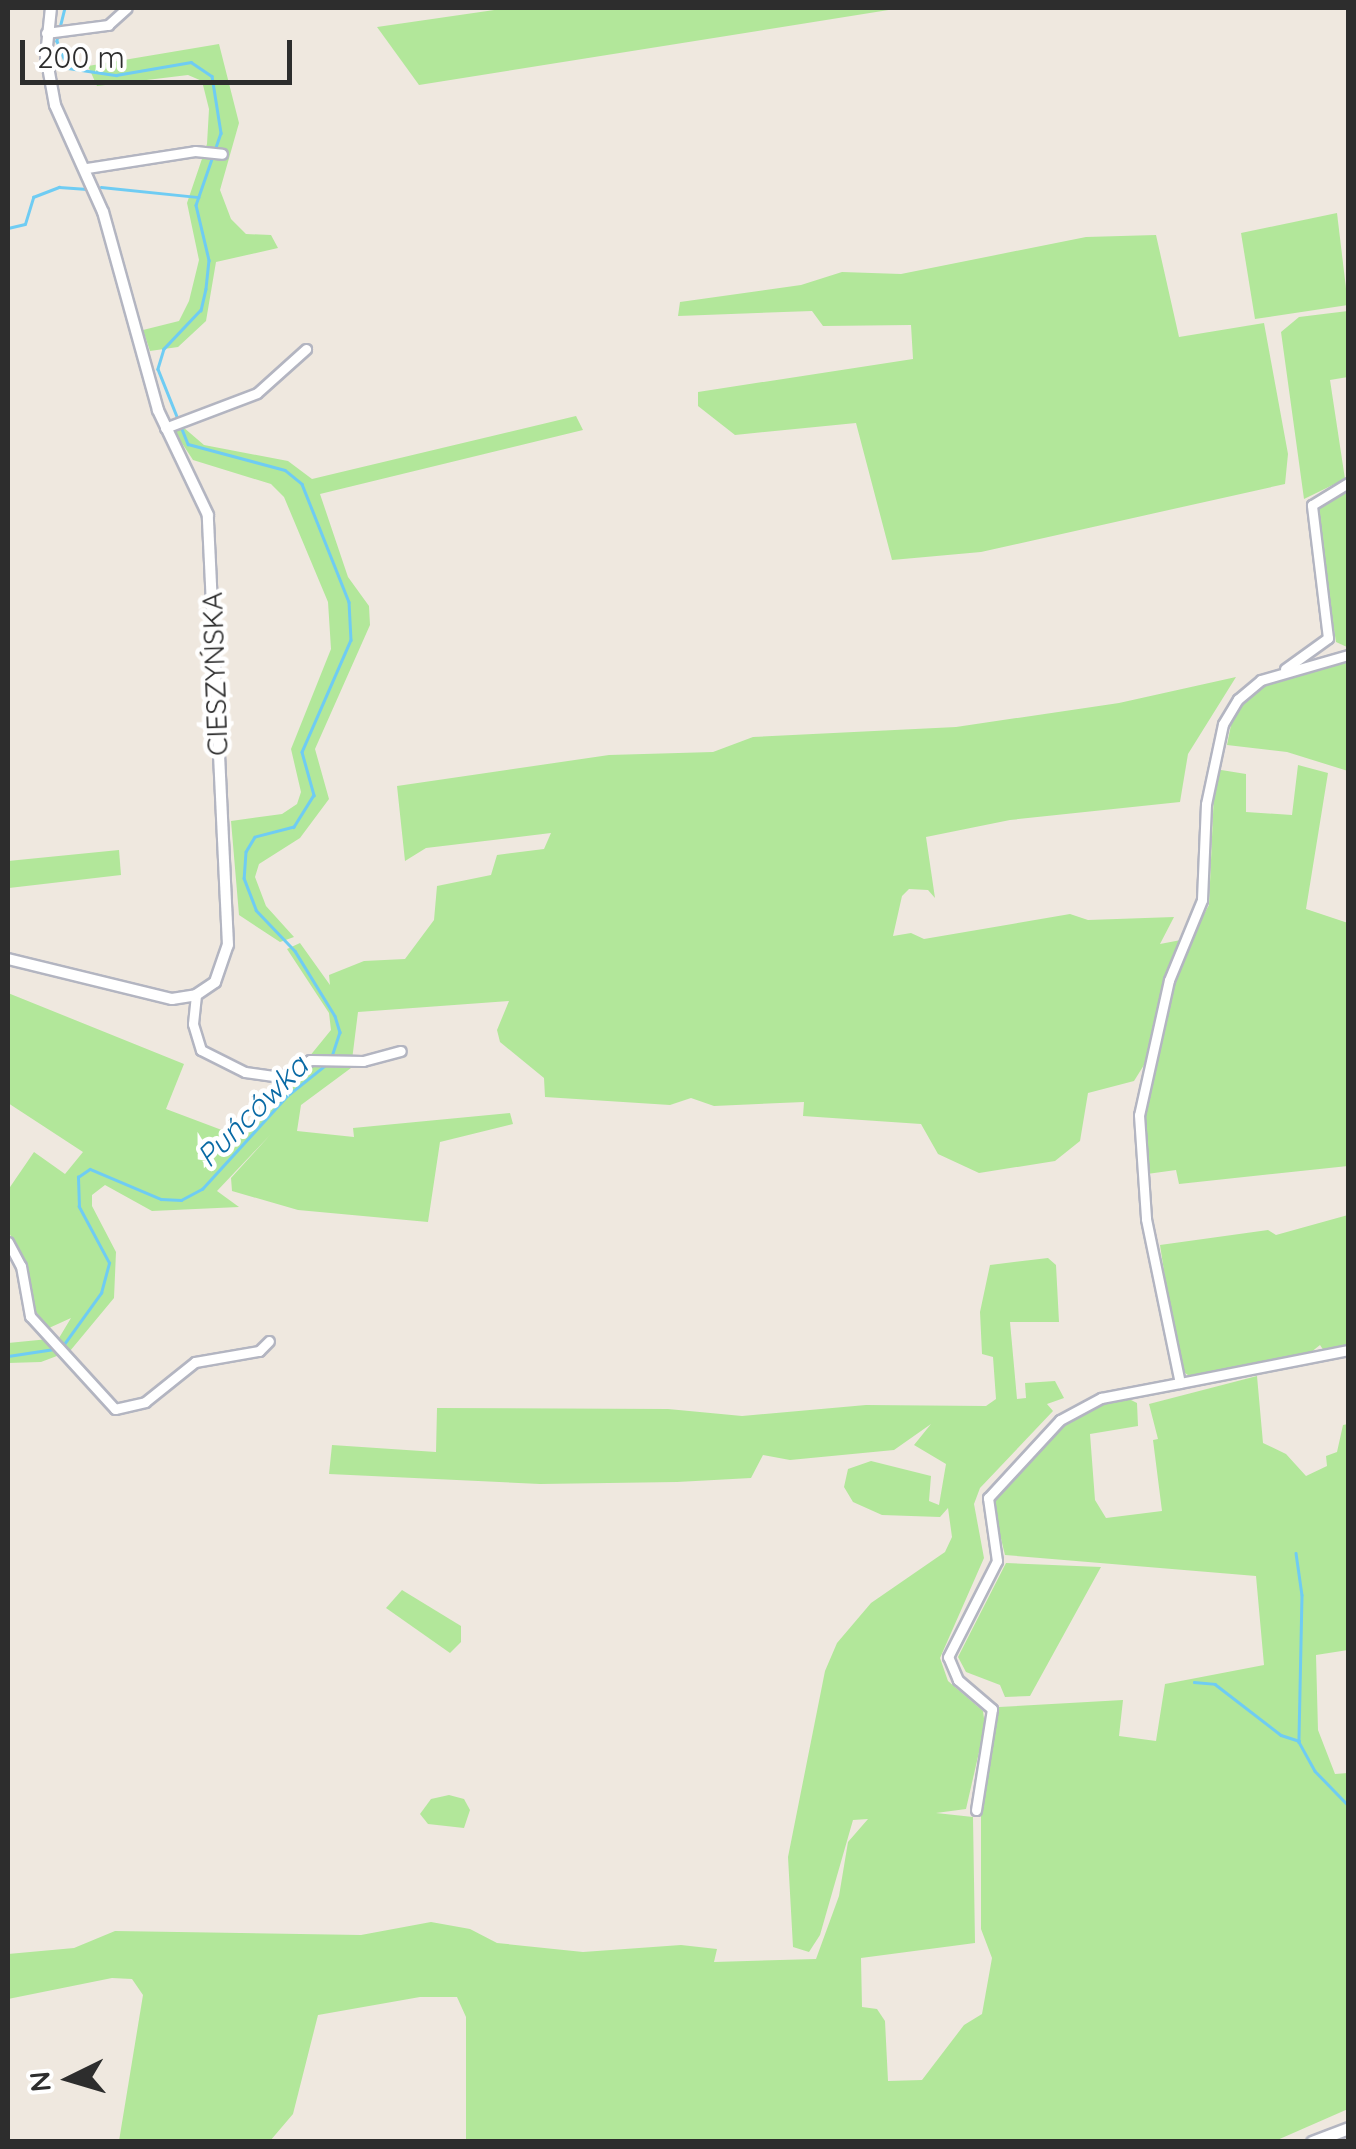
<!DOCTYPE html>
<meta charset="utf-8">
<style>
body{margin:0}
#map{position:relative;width:1356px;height:2149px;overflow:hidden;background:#efe8df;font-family:Quicksand,sans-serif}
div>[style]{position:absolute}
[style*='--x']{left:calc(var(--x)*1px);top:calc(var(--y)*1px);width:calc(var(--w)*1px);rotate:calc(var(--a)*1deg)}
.green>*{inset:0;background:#b2e79a}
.stream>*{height:2.5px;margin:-1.25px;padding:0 1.25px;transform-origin:1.25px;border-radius:1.25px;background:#6fccf3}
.roads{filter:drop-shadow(2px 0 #b3b5c1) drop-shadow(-2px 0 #b3b5c1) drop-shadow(0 2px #b3b5c1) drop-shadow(0 -2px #b3b5c1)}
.minor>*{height:9px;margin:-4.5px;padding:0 4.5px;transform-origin:4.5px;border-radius:4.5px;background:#fff}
.tertiary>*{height:10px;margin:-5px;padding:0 5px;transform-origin:5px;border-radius:5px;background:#fff}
.secondary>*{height:11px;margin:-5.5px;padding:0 5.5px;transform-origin:5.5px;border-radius:5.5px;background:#fff}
span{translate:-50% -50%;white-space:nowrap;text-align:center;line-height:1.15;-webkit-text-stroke:9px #fff;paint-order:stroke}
.street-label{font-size:28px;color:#2d2d2d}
.water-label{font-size:30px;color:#096aa5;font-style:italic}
.frame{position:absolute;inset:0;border:10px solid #2d2d2d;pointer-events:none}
.north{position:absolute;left:20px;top:2029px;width:100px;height:100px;-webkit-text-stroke:8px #fff;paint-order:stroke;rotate:265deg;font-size:28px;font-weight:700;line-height:40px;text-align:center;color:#2d2d2d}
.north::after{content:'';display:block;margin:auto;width:35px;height:45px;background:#2d2d2d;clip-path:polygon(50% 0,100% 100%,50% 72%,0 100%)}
.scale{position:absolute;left:20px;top:40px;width:272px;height:45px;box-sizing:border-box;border:5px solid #2d2d2d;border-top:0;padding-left:12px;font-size:30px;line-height:35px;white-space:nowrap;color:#2d2d2d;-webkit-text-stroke:8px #fff;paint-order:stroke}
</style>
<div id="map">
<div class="green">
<div style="clip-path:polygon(508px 8px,901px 8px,419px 85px,377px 27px)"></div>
<div style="clip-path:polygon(219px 44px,239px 123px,220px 190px,231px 219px,246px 234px,271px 235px,278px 248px,216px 262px,206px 321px,178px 347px,150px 351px,143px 330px,179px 321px,189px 301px,199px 260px,187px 203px,207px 144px,209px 109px,202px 81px,188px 75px,97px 86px,88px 66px)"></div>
<div style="clip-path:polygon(1337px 213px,1348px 305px,1255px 319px,1241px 233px)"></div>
<div style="clip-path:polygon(1156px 235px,1179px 337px,1264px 323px,1288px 454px,1285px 484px,981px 552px,892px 560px,856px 423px,735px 435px,698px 406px,698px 392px,913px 359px,911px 325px,823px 326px,812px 311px,678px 316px,680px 302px,801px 285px,842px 272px,901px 274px,1086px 237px)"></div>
<div style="clip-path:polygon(1348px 311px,1348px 377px,1330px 380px,1345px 479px,1304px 499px,1281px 332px,1299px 317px)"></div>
<div style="clip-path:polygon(576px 416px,583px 430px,320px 494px,348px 577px,369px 606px,370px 625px,315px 749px,329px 799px,300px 838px,259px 864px,255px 877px,266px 906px,294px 937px,280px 942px,239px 915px,231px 821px,282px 814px,297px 804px,301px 792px,291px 749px,331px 649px,328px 602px,284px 497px,271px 484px,193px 460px,174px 431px,183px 427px,204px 445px,288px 461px,312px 479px)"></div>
<div style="clip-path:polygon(1348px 491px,1348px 646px,1347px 647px,1336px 642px,1315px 511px,1321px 500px)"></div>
<div style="clip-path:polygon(1348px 660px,1348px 771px,1287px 752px,1227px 745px,1233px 715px,1260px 685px)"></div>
<div style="clip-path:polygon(1236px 677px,1188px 754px,1180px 802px,1010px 820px,926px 837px,935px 898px,928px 890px,909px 889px,902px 896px,893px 936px,911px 933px,924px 939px,1070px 914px,1088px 920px,1174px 917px,1160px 944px,1181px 940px,1144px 1065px,1134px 1081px,1088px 1093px,1080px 1141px,1055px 1161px,979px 1173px,938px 1154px,921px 1124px,803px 1116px,804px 1102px,714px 1106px,691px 1098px,670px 1105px,545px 1097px,544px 1078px,500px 1042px,497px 1030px,509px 1001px,358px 1012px,351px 1068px,301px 1105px,297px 1131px,354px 1137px,353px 1128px,510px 1113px,513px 1124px,440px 1142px,428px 1222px,298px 1210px,232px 1191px,231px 1178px,271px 1134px,217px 1191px,239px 1207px,152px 1211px,105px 1185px,92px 1195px,92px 1206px,116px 1252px,114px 1298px,70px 1351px,41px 1362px,8px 1363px,8px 1343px,59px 1338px,71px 1318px,49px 1328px,29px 1303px,28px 1266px,8px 1231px,8px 1190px,34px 1152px,65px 1174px,83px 1152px,8px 1103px,8px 993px,184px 1064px,166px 1109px,243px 1138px,331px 1030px,329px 1013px,287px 949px,300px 943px,330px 985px,329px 975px,364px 961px,405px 959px,434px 920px,437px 886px,491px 875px,497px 855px,544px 849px,551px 833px,426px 848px,405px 861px,397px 786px,609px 755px,713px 752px,753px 737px,956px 727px,1119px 703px)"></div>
<div style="clip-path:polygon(1298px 765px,1328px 773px,1306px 909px,1348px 923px,1348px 1166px,1179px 1184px,1176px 1170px,1147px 1174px,1144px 1099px,1182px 954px,1209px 905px,1215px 769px,1246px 774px,1246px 812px,1292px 815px)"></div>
<div style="clip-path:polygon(119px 850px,121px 875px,9px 888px,8px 861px)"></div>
<div style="clip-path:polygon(1348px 1215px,1348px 1347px,1324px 1351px,1320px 1345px,1310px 1353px,1218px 1374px,1191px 1377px,1179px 1369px,1160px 1245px,1268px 1230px,1276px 1235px)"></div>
<div style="clip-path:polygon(1048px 1258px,1056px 1265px,1059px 1322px,1010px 1322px,1017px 1399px,1026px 1398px,1025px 1383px,1055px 1381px,1064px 1398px,1047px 1404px,1053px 1411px,980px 1488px,974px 1504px,984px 1558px,940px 1658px,948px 1681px,983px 1711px,985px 1726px,966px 1809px,936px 1813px,973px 1817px,975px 1943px,861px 1958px,862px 2007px,877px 2009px,885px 2021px,888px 2081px,922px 2080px,964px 2025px,982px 2014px,992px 1958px,981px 1929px,981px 1815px,999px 1707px,1123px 1700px,1119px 1736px,1156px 1741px,1165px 1684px,1264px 1665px,1256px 1576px,1005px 1555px,991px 1498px,1058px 1427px,1093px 1406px,1129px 1399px,1137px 1403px,1138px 1426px,1090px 1434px,1095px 1500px,1106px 1518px,1162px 1511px,1153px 1440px,1158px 1439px,1149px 1404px,1257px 1376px,1263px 1443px,1286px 1454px,1306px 1476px,1327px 1466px,1326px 1456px,1337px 1452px,1343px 1425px,1348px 1424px,1348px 1650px,1316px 1655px,1318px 1730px,1335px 1774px,1348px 1773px,1348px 2109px,1275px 2141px,466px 2141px,466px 2017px,457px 1997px,420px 1997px,318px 2015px,293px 2114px,270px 2141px,119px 2141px,143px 1995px,132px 1979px,112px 1978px,8px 1999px,8px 1954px,74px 1948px,115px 1931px,361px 1935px,431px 1922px,470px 1929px,497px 1943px,583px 1952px,681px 1945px,717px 1949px,714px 1962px,816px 1959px,839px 1896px,848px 1842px,868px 1819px,853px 1820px,820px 1935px,809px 1952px,793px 1947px,788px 1857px,825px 1671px,837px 1643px,871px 1603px,945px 1552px,952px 1537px,948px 1508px,940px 1517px,882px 1515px,853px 1502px,844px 1487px,848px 1469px,871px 1461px,931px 1476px,929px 1501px,939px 1505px,946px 1464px,914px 1445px,931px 1424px,894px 1450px,790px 1460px,763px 1455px,751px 1478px,677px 1482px,540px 1484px,329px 1474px,332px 1445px,436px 1452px,437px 1408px,668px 1409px,742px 1416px,866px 1405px,986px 1406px,996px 1399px,993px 1357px,982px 1354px,980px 1312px,990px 1265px)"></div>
<div style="clip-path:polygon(1006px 1563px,1101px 1567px,1030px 1696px,1005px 1697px,1000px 1685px,966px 1672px,958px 1657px)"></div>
<div style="clip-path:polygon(402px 1590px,461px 1626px,461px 1642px,450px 1653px,386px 1608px)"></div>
<div style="clip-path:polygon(449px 1795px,464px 1799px,470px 1810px,464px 1828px,428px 1824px,420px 1814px,431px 1799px)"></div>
</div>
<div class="stream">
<div style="--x:65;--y:8;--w:34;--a:104"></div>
<div style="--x:57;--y:41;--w:29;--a:68"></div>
<div style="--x:68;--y:68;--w:49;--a:8.3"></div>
<div style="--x:116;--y:75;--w:76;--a:-9.8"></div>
<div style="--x:191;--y:62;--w:25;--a:34"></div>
<div style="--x:212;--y:76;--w:58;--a:81"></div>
<div style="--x:221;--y:133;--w:76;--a:109.1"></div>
<div style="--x:196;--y:205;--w:57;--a:76.7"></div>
<div style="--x:209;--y:260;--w:29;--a:96"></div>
<div style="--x:206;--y:289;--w:22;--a:103"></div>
<div style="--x:201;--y:310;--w:54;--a:133.5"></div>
<div style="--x:164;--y:349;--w:21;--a:107"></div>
<div style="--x:158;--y:369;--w:81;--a:68.2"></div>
<div style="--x:188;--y:444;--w:100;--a:15"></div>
<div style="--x:285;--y:470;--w:22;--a:39"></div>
<div style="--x:302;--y:484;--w:127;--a:68.3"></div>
<div style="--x:349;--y:602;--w:38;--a:87"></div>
<div style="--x:351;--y:640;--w:122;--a:113.6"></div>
<div style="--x:302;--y:752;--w:45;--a:74.4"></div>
<div style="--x:314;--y:795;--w:38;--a:122"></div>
<div style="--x:294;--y:827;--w:40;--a:165.6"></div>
<div style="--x:255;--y:837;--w:17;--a:121"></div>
<div style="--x:246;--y:852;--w:26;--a:94"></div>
<div style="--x:244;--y:878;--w:34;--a:69"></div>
<div style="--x:256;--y:910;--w:57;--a:46.4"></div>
<div style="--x:295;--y:951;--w:76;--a:58.4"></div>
<div style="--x:335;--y:1016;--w:17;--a:73"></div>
<div style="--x:340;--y:1032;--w:26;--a:108"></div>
<div style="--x:101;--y:187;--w:98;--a:5.9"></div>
<div style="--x:8;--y:228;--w:17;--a:-13"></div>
<div style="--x:25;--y:224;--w:28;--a:-73"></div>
<div style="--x:33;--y:197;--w:28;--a:-21"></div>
<div style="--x:59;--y:187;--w:28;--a:4"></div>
<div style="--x:62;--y:1347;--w:67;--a:-54.2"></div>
<div style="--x:101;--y:1293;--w:31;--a:-75"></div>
<div style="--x:109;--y:1263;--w:64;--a:-118.2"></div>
<div style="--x:79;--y:1207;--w:30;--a:-92"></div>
<div style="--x:78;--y:1177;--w:14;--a:-34"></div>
<div style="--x:90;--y:1169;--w:77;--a:22.9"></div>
<div style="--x:161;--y:1199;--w:20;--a:3"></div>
<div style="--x:181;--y:1200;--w:24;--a:-28"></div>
<div style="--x:202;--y:1189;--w:126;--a:-47.6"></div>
<div style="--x:287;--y:1096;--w:53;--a:-38.8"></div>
<div style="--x:8;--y:1356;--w:48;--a:-8.5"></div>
<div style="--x:1296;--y:1553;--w:42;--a:81.9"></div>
<div style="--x:1302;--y:1595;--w:147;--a:91.2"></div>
<div style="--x:1299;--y:1742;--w:33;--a:61"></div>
<div style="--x:1315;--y:1771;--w:47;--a:45.9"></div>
<div style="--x:1194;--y:1682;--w:21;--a:5"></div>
<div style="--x:1215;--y:1684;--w:83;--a:37.7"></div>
<div style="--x:1281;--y:1735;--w:19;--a:18"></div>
</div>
<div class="roads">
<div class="minor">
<div style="--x:46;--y:33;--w:63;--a:-7.4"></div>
<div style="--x:108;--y:25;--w:25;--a:-42"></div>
<div style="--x:87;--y:168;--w:109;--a:-8.9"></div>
<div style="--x:195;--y:151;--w:27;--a:6"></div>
<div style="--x:165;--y:428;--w:98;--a:-20.8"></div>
<div style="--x:257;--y:393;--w:66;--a:-41.9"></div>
<div style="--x:1348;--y:655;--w:91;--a:164"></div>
<div style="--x:1261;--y:680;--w:30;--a:140"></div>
<div style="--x:1238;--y:699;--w:29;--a:121"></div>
<div style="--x:1223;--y:724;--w:82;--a:102"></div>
<div style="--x:1206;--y:804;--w:96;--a:92.4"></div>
<div style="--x:1202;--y:900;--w:87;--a:112.4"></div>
<div style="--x:1169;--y:980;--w:138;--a:102.5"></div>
<div style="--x:1139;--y:1115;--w:104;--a:86.1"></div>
<div style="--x:1146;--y:1219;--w:167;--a:78.3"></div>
<div style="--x:1180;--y:1383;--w:171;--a:-11.1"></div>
<div style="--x:1285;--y:669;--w:53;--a:-35.8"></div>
<div style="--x:1328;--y:638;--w:134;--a:-96.9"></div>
<div style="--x:1312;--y:505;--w:42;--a:-31.4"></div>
<div style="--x:196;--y:995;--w:29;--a:96"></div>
<div style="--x:193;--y:1024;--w:27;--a:73"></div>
<div style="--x:201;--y:1050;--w:49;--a:26.6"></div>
<div style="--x:245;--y:1072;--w:36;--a:8"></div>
<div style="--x:281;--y:1077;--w:34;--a:-30"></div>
<div style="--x:310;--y:1060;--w:53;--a:1.1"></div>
<div style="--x:363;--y:1061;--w:39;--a:-15"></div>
<div style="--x:8;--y:1242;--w:27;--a:62"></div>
<div style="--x:21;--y:1266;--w:51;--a:79.8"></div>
<div style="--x:30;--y:1316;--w:126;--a:47.6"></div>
<div style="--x:115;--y:1409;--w:31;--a:-13"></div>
<div style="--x:145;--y:1402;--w:64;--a:-38.7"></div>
<div style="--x:195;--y:1362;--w:65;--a:-9.8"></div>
<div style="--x:259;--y:1351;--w:14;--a:-45"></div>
<div style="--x:976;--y:1810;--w:102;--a:-81"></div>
<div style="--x:992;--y:1709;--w:45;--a:-139.5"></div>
<div style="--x:958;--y:1680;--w:25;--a:-113"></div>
<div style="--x:948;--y:1657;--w:108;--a:-63"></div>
<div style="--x:997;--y:1561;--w:64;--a:-98.1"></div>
<div style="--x:988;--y:1498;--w:106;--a:-47.3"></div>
<div style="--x:1060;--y:1420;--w:47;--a:-28.2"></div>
<div style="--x:1101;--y:1398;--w:80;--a:-10.8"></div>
</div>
<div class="tertiary">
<div style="--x:8;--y:959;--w:169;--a:13.7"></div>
<div style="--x:172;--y:999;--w:24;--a:-9"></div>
<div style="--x:196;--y:995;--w:23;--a:-34"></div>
<div style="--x:215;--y:982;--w:39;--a:-71"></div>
<div style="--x:228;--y:945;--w:430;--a:-92.7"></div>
<div style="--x:208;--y:515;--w:116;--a:-115.5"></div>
<div style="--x:158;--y:410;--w:205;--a:-105.5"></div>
<div style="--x:103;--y:212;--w:117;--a:-114.2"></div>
<div style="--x:55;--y:105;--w:50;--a:-100.4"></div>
<div style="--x:46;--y:56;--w:48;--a:-84.1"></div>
</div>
<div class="secondary">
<div style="--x:1312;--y:2142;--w:39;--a:-21"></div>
</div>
</div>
<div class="street-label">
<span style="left:215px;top:674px;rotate:-92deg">CIESZYŃSKA</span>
</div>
<div class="water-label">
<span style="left:252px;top:1111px;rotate:-45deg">Puńcówka</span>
</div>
<div class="frame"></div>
<div class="north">N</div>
<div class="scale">200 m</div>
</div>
